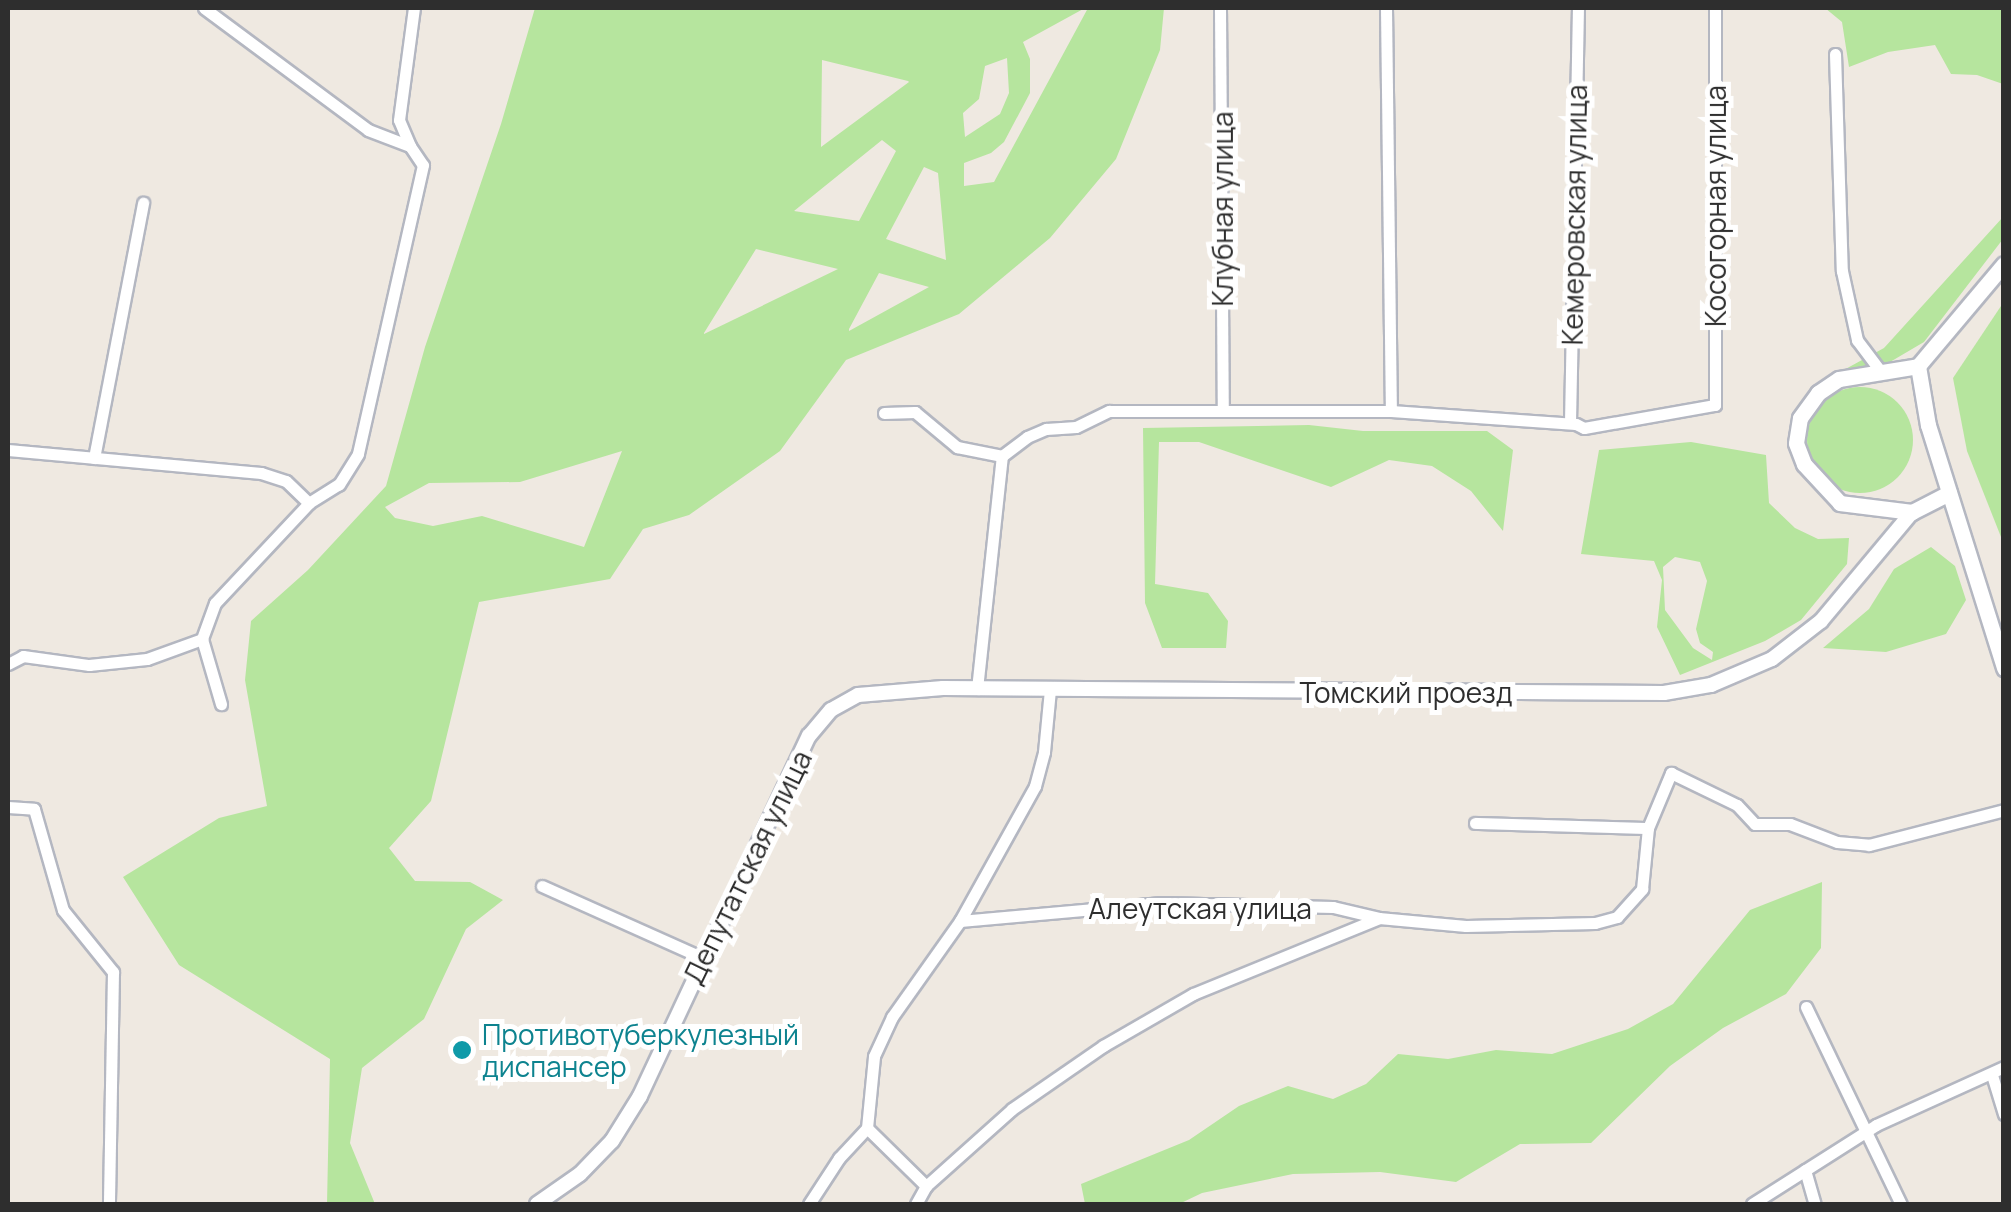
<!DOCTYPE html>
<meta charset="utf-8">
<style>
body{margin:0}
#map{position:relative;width:2011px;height:1212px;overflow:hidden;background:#efe9e1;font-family:Manrope,sans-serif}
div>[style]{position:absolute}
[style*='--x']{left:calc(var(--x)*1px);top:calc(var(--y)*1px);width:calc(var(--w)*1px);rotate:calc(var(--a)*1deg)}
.green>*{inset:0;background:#b6e59e}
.round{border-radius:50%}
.roads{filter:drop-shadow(2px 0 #b4b7c1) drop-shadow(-2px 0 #b4b7c1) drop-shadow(0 2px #b4b7c1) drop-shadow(0 -2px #b4b7c1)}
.minor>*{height:11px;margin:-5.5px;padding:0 5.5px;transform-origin:5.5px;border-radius:5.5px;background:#fff}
.tertiary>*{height:14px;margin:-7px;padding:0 7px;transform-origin:7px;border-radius:7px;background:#fff}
.secondary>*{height:15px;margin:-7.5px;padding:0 7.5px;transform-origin:7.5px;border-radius:7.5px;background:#fff}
.dots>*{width:28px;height:28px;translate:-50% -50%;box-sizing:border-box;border:5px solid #fff;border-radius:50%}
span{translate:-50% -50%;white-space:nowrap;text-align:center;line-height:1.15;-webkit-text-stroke:10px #fff;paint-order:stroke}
.street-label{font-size:28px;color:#2e2e2e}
.culture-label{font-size:28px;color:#0d838f}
.left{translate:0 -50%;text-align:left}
.frame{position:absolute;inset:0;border:10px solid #2e2e2e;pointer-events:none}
</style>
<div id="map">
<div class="green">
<div style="clip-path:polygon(evenodd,535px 8px,1085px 8px,1023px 42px,1030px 59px,1030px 93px,1004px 142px,991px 153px,964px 163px,964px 186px,994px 182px,1088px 8px,1164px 8px,1160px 50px,1116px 159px,1050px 238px,959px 314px,846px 360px,780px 451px,689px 515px,643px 529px,610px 579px,479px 602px,431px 801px,389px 848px,415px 881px,470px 882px,503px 900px,466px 929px,424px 1019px,362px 1068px,350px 1143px,375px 1204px,327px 1204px,330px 1059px,179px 965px,123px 877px,219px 818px,267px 806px,245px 680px,251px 621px,308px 570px,386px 486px,425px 347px,501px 124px,535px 8px,1007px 58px,1009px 93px,1000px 114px,965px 137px,963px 113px,979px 99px,985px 66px,1007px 58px,535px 8px,822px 60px,908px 81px,909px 82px,821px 147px,822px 60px,535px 8px,882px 140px,896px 151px,859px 221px,794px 211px,882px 140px,535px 8px,924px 167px,938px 173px,946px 260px,886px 239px,924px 167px,535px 8px,756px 249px,838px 269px,704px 334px,704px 333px,756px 249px,535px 8px,879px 273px,929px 287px,849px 331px,849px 329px,879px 273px,535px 8px,622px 451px,584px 547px,482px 516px,433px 526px,395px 518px,385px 507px,429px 483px,520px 482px,622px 451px)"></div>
<div style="clip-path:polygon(1825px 8px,2003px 8px,2003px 84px,1977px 75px,1951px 74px,1935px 45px,1888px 52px,1849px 67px,1842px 22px)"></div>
<div style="clip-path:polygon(2003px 217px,2003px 239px,1924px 342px,1873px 372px,1829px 378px,1884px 348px)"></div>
<div style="clip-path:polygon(2003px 303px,2003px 542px,1967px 451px,1953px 378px)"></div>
<div class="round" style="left:1807px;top:387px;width:106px;height:106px"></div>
<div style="clip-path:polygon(1309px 425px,1363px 431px,1487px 431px,1513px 450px,1503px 531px,1471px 491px,1432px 466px,1389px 460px,1331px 487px,1199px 442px,1159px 442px,1155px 584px,1208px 593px,1228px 621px,1226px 648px,1162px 648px,1145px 603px,1143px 428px)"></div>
<div style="clip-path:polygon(evenodd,1691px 442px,1766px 455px,1769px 503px,1795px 528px,1818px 539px,1849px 538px,1847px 564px,1801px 620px,1765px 641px,1680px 675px,1657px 627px,1662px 580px,1654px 561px,1581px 554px,1599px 450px,1691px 442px,1675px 557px,1700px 562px,1707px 581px,1696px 629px,1700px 643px,1713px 652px,1712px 660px,1693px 648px,1665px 610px,1663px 567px,1675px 557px)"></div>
<div style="clip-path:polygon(1931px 547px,1955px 566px,1966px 600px,1946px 634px,1886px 652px,1823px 648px,1869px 609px,1894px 569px)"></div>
<div style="clip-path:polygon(1822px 882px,1821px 948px,1786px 994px,1723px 1028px,1670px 1066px,1591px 1143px,1520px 1144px,1456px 1182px,1380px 1172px,1293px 1174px,1202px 1193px,1179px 1204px,1085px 1204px,1081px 1184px,1189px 1140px,1239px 1106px,1288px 1086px,1333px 1099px,1366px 1084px,1398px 1054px,1448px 1059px,1496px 1050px,1552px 1054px,1628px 1029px,1673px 1004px,1750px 910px)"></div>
</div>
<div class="roads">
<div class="minor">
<div style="--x:204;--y:8;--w:204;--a:36.6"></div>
<div style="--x:368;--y:130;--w:45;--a:20.9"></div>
<div style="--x:410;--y:146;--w:23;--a:56"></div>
<div style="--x:423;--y:165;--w:296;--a:102.7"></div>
<div style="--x:358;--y:454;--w:36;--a:122"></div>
<div style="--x:339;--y:484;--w:36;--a:148"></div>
<div style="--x:309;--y:503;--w:137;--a:133.2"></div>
<div style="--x:215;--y:603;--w:38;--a:110"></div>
<div style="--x:202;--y:639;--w:68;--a:73.7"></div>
<div style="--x:1220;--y:8;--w:403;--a:89.6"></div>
<div style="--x:1386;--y:8;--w:403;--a:89.3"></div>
<div style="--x:1835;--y:54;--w:217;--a:88.2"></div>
<div style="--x:1842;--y:271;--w:71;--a:77.7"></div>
<div style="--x:1857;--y:340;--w:38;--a:53"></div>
<div style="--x:410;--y:146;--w:28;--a:-113"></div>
<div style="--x:399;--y:120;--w:113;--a:-82.4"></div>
<div style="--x:884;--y:413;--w:31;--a:-2"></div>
<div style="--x:915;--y:412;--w:55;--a:39.8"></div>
<div style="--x:957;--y:447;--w:46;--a:11.3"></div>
<div style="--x:1570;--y:423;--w:415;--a:-88.9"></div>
<div style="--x:8;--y:450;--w:254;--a:5.2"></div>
<div style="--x:261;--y:473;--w:26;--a:18"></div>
<div style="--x:286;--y:481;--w:32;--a:44"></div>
<div style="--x:1002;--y:456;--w:31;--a:-37"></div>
<div style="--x:1027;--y:437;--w:21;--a:-23"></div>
<div style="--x:1046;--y:429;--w:30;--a:-4"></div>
<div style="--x:1076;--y:427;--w:37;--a:-26"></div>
<div style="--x:1109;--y:411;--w:282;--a:0"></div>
<div style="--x:1391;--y:411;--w:185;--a:4"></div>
<div style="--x:1576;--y:424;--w:9;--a:27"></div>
<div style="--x:1584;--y:428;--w:133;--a:-10"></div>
<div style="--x:1715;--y:405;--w:397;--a:-90"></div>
<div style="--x:94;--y:458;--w:260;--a:-79.1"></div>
<div style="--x:8;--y:664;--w:17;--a:-28"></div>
<div style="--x:23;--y:656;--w:67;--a:7.8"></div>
<div style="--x:89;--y:665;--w:58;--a:-5.9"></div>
<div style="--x:147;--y:659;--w:59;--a:-20"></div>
<div style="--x:977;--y:689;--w:234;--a:-83.9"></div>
<div style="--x:8;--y:807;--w:26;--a:4"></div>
<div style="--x:34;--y:809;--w:105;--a:74"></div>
<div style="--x:63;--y:910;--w:80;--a:51.1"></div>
<div style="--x:113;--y:972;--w:232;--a:91"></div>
<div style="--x:1475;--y:823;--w:173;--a:1.7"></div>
<div style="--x:542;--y:886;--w:176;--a:24.1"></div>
<div style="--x:960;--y:921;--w:154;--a:-60.9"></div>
<div style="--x:1035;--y:786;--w:35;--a:-75"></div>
<div style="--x:1044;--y:752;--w:62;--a:-84.5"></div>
<div style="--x:1806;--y:1007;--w:219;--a:64.3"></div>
<div style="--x:1992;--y:1075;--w:41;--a:72.9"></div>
<div style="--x:867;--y:1128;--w:83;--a:44.5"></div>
<div style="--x:1805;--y:1170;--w:35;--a:74"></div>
<div style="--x:809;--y:1204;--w:55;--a:-56.9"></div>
<div style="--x:839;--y:1158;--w:41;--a:-47"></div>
<div style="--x:867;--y:1128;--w:72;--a:-84.4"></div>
<div style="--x:874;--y:1056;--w:43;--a:-65.2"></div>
<div style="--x:892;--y:1017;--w:118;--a:-54.7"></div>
<div style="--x:960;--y:921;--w:202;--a:-5.1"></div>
<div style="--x:1161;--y:903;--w:172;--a:1.3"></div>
<div style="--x:1333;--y:907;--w:47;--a:13.4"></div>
<div style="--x:916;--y:1204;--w:21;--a:-61"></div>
<div style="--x:926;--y:1186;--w:115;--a:-41.8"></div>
<div style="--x:1012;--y:1109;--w:111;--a:-34.7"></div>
<div style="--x:1103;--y:1046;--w:104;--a:-30"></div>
<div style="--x:1193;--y:994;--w:201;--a:-22.2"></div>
<div style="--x:1379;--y:918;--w:87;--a:5.3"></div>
<div style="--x:1466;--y:926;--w:129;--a:-1.3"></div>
<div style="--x:1595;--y:923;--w:23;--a:-15"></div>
<div style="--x:1617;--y:917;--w:38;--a:-48"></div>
<div style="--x:1642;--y:889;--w:61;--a:-84.4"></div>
<div style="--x:1648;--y:828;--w:60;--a:-67.3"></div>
<div style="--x:1671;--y:773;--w:73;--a:25.9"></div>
<div style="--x:1737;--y:805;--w:26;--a:47"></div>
<div style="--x:1755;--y:824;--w:35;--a:0"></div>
<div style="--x:1790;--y:824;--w:50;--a:21"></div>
<div style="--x:1837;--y:842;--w:32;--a:5"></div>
<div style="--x:1869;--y:845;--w:139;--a:-14.5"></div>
<div style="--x:1752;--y:1204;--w:147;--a:-32.5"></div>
<div style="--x:1876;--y:1125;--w:141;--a:-24.4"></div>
</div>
<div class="tertiary">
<div style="--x:537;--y:1204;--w:52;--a:-34.9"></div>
<div style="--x:580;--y:1174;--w:46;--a:-45.9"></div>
<div style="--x:612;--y:1141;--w:53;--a:-58.1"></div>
<div style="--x:640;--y:1096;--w:398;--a:-64.9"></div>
<div style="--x:809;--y:736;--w:34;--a:-50"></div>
<div style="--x:831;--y:710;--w:31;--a:-29"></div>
<div style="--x:858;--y:695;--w:85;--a:-4.7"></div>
<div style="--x:943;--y:688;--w:721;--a:0.4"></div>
<div style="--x:1664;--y:693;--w:48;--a:-9.7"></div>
<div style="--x:1711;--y:685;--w:66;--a:-23.1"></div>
<div style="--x:1772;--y:659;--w:62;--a:-37.8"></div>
<div style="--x:1821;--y:621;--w:142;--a:-50.1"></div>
</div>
<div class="secondary">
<div style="--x:1918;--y:366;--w:60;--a:80.4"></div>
<div style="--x:1928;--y:425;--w:255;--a:72.6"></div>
<div style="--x:1949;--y:493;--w:42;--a:152.8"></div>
<div style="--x:1912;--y:512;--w:73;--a:-172.9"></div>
<div style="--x:1840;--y:503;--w:53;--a:-132.7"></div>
<div style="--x:1804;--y:464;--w:22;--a:-111"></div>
<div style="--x:1796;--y:443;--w:25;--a:-81"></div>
<div style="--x:1800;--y:418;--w:31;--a:-54"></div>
<div style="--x:1818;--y:393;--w:25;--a:-34"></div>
<div style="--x:1839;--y:379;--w:80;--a:-9.3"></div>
<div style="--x:1918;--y:366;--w:133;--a:-49.9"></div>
</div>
</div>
<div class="dots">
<div style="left:462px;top:1050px;background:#0f9aa8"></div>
</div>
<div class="street-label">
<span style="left:1715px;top:206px;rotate:-90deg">Косогорная улица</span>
<span style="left:1222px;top:209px;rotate:-90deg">Клубная улица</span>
<span style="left:1574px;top:215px;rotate:-89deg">Кемеровская улица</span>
<span style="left:1406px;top:692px">Томский проезд</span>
<span style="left:747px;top:867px;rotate:-64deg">Депутатская улица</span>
<span style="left:1200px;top:908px">Алеутская улица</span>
</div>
<div class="culture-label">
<span class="left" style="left:482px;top:1050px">Противотуберкулезный<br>диспансер</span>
</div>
<div class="frame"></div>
</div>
